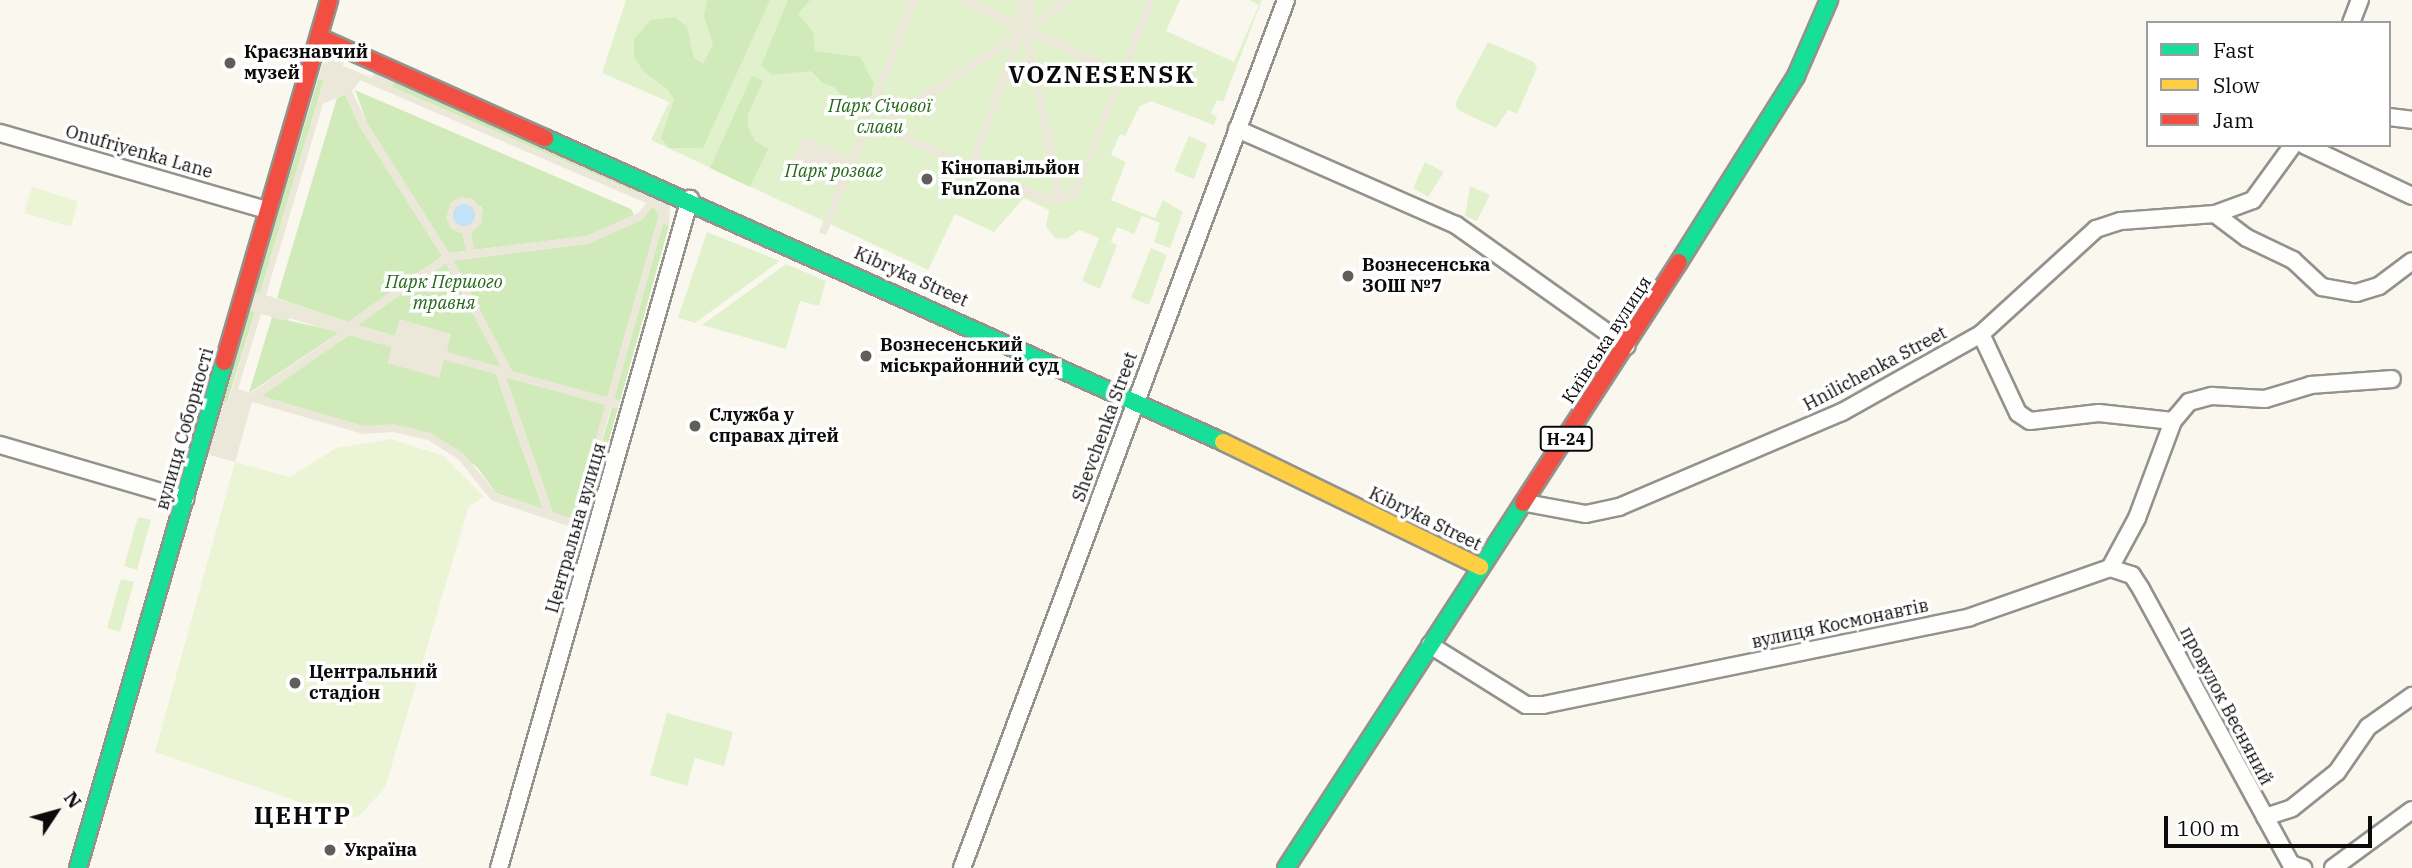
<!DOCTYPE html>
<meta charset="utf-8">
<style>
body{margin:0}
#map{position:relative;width:2412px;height:868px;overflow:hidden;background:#faf8ee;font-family:"IBM Plex Serif",serif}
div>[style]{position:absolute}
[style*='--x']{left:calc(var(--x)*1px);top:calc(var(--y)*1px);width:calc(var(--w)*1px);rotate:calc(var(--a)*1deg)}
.green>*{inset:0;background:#e1f1cc}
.forest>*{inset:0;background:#d0eab9}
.pitch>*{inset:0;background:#ebf5d6}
.plaza>*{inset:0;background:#ebe7d9}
.water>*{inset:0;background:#c1e2f7}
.round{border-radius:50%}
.roads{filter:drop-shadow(2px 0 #93928d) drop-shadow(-2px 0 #93928d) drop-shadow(0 2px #93928d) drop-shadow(0 -2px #93928d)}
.street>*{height:16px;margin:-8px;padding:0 8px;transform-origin:8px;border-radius:8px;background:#fefefc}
.fast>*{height:16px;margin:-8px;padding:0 8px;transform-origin:8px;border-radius:8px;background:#16e098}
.slow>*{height:16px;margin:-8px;padding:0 8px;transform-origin:8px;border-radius:8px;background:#ffcf43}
.jam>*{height:16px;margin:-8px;padding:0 8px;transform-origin:8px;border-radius:8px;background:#f24e42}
.dots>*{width:19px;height:19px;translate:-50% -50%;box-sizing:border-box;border:4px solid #fff;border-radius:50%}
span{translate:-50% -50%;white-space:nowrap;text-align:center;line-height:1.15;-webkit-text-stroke:7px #fff;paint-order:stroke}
.shield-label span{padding:2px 5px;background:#fff;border:2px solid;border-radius:5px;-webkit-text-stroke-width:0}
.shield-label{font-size:16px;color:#0b0b0b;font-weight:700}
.poi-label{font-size:18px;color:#0b0b0b;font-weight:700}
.left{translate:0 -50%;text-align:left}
.park-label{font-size:18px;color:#246718;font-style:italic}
.street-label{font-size:18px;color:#0b0b0b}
.district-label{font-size:24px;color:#0b0b0b;font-weight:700;letter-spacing:2px}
.legend{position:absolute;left:2146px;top:21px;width:245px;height:126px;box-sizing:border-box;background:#fff;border:2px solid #9d9d9d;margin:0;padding:9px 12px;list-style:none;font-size:21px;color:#0b0b0b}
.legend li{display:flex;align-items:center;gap:14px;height:35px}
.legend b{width:35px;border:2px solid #9d9d9d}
.north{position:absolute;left:21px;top:777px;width:70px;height:70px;-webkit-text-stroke:5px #fff;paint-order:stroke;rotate:54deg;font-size:19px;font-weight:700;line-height:28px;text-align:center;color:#0b0b0b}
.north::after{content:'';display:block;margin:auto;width:24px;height:32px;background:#0b0b0b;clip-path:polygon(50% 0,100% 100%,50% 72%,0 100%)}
.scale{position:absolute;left:2164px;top:816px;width:208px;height:32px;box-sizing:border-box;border:4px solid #0b0b0b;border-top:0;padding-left:9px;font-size:21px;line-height:24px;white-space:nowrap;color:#0b0b0b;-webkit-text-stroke:5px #fff;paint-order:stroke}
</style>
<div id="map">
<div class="green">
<div style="clip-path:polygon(626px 0,1180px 0,1166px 31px,1234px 62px,1259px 5px,1249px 0,1262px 0,1223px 102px,1217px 100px,1211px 113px,1217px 117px,1214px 125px,1151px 101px,1140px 106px,1125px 136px,1120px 134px,1111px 155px,1126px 162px,1111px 200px,1155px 218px,1163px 200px,1183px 212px,1170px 248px,1154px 242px,1160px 223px,1142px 216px,1134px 234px,1117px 227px,1111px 242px,1117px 245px,1100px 289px,1082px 281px,1099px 238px,1079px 230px,1067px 239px,1055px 238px,1046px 227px,1049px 210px,1024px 198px,994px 232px,955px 214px,928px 270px,651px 140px,669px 102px,602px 73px)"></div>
<div style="clip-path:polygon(1488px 42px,1534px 62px,1537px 68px,1517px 114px,1508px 110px,1496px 128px,1458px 110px,1455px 104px)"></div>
<div style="clip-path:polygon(1189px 136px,1207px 144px,1194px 179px,1174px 171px)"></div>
<div style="clip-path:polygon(1425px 162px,1444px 172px,1428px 197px,1413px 188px)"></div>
<div style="clip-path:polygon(1470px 186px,1490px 195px,1477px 221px,1465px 216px)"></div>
<div style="clip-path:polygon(707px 232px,780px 261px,695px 323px,678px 318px)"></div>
<div style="clip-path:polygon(1151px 248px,1167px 255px,1149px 305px,1131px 298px)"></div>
<div style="clip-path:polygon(786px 264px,826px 281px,819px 306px,800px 301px,786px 349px,702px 325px)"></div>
<div style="clip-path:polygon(138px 517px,151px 520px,137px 570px,124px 566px)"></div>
<div style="clip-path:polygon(121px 579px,134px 582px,120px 632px,107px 628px)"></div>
<div style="clip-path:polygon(667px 713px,733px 732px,724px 766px,695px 758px,687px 786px,650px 775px)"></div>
</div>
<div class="forest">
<div style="clip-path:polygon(707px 0,770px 0,703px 148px,669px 148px,661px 138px,674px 100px,668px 90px,644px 72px,634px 57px,634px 39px,651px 20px,675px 17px,687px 27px,694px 58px,703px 64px,713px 45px,704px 16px)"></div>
<div style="clip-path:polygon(788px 0,810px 0,798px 14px,813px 32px,815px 51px,860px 57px,874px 84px,869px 105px,848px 107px,835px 87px,823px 83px,811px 71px,773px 75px,761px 66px)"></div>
<div style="clip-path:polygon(752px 76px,763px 81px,748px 114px,748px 127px,755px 141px,768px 149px,750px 187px,710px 168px)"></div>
<div style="clip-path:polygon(318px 79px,324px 80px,260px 293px,255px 292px)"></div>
<div style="clip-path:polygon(394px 82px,640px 188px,638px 193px,392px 87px)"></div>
<div style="clip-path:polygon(355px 90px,631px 209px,634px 215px,587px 236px,473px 250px,471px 233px,483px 212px,481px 207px,456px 199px,446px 218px,463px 234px,466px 251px,449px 253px,367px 123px)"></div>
<div style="clip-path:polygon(345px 94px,360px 127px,442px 256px,348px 322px,277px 298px,337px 98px)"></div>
<div style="clip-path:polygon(653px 207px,659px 215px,607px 398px,512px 371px,453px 260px,588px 244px)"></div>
<div style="clip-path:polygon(663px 223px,669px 226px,620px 401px,614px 399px)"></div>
<div style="clip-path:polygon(446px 263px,502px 368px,446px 352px,451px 334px,400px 320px,395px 336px,357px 325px)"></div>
<div style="clip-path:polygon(249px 310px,255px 312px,227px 403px,222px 402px)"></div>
<div style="clip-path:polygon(272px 317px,340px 332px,249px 393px)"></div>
<div style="clip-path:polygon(349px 335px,392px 347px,388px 363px,439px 377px,444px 359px,496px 374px,543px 509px,496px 493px,477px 467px,431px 433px,363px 426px,261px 396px)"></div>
<div style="clip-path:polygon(505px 377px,606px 405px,574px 520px,553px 513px)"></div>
<div style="clip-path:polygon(612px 407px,618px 408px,583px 531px,577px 529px)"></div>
</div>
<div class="pitch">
<div style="clip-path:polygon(32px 187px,78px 201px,71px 227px,24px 213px)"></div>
<div style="clip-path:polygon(391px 439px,444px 456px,484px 497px,469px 506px,385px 788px,358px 817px,345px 818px,155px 752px,235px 462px,290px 477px,336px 448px)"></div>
</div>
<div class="plaza">
<div style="clip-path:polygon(evenodd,909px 0,918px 0,872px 118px,880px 122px,1010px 36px,1009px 26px,955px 0,973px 0,1014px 19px,1020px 17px,1016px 0,1024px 0,1026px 6px,1028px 0,1036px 0,1031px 22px,1062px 0,1076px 0,1035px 29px,1120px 69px,1146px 0,1155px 0,1077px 195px,1062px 204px,1041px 203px,871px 127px,826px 235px,819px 232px,837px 188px,790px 167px,804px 136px,850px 157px,909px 0,1031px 36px,1117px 77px,1078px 180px,1064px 195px,1031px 36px,909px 0,1022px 41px,1024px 42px,1055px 198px,976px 166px,1022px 41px,909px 0,1012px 45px,969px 162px,889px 126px,1011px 45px,1012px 45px)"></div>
<div style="clip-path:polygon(evenodd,337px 57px,344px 60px,343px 66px,372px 78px,374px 73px,394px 82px,392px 87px,638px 193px,640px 188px,670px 206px,669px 226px,663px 223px,614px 399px,620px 401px,618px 408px,611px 407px,577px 529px,491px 500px,458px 459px,428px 440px,393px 432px,363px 434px,252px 402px,235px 462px,206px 454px,222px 402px,228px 403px,255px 313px,249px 310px,255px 292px,260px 293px,324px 81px,318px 79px,323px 63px,337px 57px,360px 80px,646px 203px,646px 204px,638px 213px,587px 236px,474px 250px,471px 233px,481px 224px,483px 212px,473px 199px,461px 197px,451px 202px,446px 218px,451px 229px,463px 234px,466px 251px,449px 253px,367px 123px,352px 91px,360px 80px,337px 57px,345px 94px,360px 127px,442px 256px,348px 322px,266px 295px,323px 104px,345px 94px,337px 57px,653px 207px,659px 215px,607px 397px,512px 371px,454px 261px,588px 244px,642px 220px,653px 207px,337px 57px,446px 263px,501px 367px,447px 352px,451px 334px,400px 319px,395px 336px,358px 325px,446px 263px,337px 57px,261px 314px,288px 321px,289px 318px,339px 333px,251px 393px,238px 389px,261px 314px,337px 57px,349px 335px,392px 347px,388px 363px,439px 378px,444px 360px,496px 374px,543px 509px,496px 493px,463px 453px,431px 433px,394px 424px,363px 426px,262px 396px,349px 335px,337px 57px,506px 377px,605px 405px,574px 519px,553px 512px,506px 377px)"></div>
</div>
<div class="water">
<div class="round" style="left:453px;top:204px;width:22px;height:22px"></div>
</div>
<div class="roads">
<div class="street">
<div style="--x:2351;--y:23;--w:25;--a:-69"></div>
<div style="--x:2389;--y:117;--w:23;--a:7"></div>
<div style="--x:1237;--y:129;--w:239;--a:23.7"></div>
<div style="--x:1456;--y:225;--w:209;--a:35.4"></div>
<div style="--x:0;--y:133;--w:278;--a:16.1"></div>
<div style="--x:2304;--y:145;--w:119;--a:25.3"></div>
<div style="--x:2215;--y:214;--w:40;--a:37"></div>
<div style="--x:2247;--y:238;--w:51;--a:25.6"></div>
<div style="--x:2293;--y:260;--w:40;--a:43"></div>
<div style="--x:2322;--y:287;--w:35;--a:10"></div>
<div style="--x:2356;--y:293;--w:24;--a:-17"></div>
<div style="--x:2379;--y:286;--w:41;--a:-37.1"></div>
<div style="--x:1981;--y:334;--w:87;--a:64.9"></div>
<div style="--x:2018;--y:413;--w:14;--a:34"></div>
<div style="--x:2030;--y:421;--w:69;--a:-6.6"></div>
<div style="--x:2099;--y:413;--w:74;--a:6.2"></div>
<div style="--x:0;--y:445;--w:193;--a:16.3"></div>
<div style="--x:1526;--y:503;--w:61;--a:10.4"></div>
<div style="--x:1586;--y:514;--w:34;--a:-12"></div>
<div style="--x:1619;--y:507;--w:242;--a:-23.1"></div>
<div style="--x:1842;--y:412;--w:159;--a:-29.3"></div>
<div style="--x:1981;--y:334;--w:156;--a:-42.4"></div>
<div style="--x:2096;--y:229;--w:26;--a:-18"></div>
<div style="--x:2121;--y:221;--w:94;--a:-4.3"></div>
<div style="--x:2215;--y:214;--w:40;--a:-20.2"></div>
<div style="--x:2253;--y:200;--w:68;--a:-54"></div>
<div style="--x:2110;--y:568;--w:23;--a:18"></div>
<div style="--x:2132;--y:575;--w:17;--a:57"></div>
<div style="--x:2141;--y:589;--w:313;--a:61.4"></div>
<div style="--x:2291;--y:864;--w:13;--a:18"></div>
<div style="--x:1430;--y:645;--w:113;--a:32"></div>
<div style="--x:1526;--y:705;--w:17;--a:0"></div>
<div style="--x:1543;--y:705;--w:436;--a:-11.6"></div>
<div style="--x:1970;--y:617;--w:148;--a:-19.3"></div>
<div style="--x:2110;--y:568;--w:57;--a:-61.6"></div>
<div style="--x:2137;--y:518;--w:103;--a:-69.6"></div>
<div style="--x:2173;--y:421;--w:25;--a:-50"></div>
<div style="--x:2189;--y:402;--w:24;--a:-15"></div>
<div style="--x:2212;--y:396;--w:53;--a:3.2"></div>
<div style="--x:2265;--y:399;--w:48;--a:-16.9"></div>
<div style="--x:2311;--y:385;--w:81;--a:-4.2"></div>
<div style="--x:2265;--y:817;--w:28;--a:-18"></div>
<div style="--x:2292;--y:808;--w:58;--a:-38.7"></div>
<div style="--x:2337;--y:772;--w:55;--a:-55.4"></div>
<div style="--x:2368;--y:727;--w:54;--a:-35.2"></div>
<div style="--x:499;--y:868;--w:696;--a:-74.07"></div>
<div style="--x:962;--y:868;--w:926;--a:-69.53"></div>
<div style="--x:2333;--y:868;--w:98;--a:-36.3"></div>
</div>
<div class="fast">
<div style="--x:545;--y:138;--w:743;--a:24.15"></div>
<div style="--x:1679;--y:262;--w:220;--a:-57.8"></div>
<div style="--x:1796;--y:76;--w:83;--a:-66.5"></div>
<div style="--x:78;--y:868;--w:527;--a:-73.91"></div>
<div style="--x:1286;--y:868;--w:435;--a:-57"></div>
</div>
<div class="slow">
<div style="--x:1223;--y:442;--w:286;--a:25.9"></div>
</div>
<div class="jam">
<div style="--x:319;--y:37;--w:248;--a:24.1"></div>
<div style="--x:224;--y:362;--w:377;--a:-73.8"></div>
<div style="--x:1523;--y:503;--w:287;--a:-57.1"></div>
</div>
</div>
<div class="dots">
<div style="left:230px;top:63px;background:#5f5e5a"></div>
<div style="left:927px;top:179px;background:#5f5e5a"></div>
<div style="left:1348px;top:276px;background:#5f5e5a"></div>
<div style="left:866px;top:356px;background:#5f5e5a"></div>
<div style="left:695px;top:426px;background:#5f5e5a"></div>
<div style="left:295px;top:683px;background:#5f5e5a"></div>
<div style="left:330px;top:850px;background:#5f5e5a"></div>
</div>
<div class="shield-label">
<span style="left:1566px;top:439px">Н-24</span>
</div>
<div class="poi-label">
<span class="left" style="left:244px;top:63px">Краєзнавчий<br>музей</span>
<span class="left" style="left:941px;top:179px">Кінопавільйон<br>FunZona</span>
<span class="left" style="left:1362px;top:276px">Вознесенська<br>ЗОШ №7</span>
<span class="left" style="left:880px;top:356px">Вознесенський<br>міськрайонний суд</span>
<span class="left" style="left:709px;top:426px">Служба у<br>справах дітей</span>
<span class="left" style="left:309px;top:683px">Центральний<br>стадіон</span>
<span class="left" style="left:344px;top:850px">Україна</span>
</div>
<div class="park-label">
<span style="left:880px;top:117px">Парк Січової<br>слави</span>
<span style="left:834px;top:171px">Парк розваг</span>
<span style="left:444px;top:293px">Парк Першого<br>травня</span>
</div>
<div class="street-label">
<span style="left:139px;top:152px;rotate:16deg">Onufriyenka Lane</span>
<span style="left:911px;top:277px;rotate:24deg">Kibryka Street</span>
<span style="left:1607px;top:340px;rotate:-57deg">Київська вулиця</span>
<span style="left:1875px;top:369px;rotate:-28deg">Hnilichenka Street</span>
<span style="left:1105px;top:427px;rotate:-70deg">Shevchenka Street</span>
<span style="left:185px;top:429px;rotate:-74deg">вулиця Соборності</span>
<span style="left:1425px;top:519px;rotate:26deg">Kibryka Street</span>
<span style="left:576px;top:528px;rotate:-74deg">Центральна вулиця</span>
<span style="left:1840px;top:624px;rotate:-12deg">вулиця Космонавтів</span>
<span style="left:2226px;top:706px;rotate:62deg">провулок Весняний</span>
</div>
<div class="district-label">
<span style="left:1102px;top:75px">VOZNESENSK</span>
<span style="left:303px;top:816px">ЦЕНТР</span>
</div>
<ul class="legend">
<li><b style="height:9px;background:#16e098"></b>Fast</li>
<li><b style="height:9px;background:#ffcf43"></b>Slow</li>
<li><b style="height:9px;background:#f24e42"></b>Jam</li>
</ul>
<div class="north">N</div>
<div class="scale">100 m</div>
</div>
